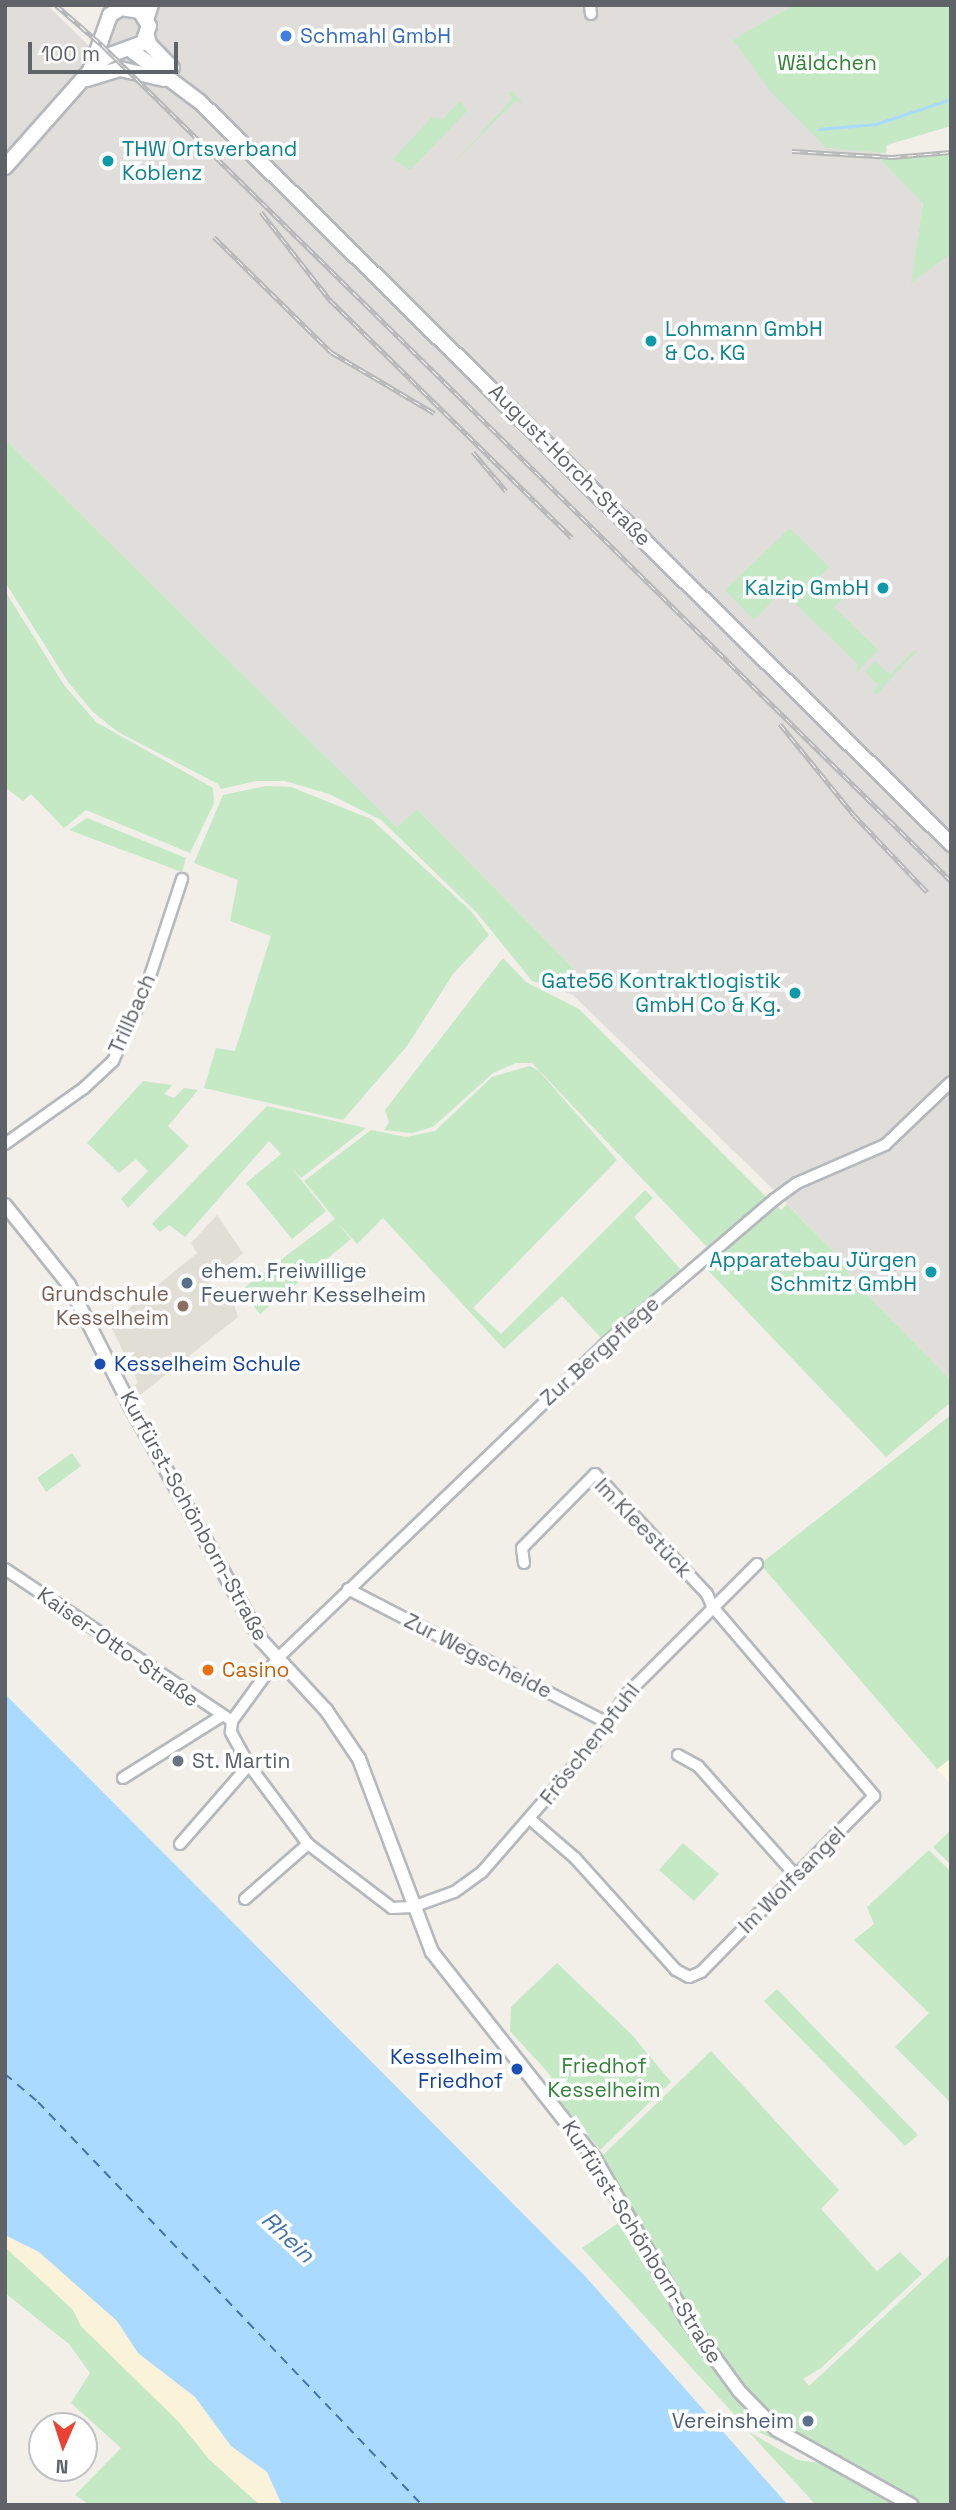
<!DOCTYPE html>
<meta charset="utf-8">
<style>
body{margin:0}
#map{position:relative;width:956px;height:2510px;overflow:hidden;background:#f1efe8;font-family:"Space Grotesk",sans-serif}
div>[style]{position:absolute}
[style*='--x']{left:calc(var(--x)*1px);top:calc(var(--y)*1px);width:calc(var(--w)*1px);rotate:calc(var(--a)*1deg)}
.commercial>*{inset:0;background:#fef7e0}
.industrial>*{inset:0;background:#e0deda}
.education>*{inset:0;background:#e1ded6}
.green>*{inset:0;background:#c5e8c5}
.sand>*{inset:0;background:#fbf3d9}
.water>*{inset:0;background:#aadaff}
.stream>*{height:2.5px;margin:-1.25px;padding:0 1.25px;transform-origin:1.25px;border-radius:1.25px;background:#aadaff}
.ferry>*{height:2px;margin-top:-1px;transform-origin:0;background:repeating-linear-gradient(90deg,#4174aa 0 9px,transparent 0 16px)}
.roads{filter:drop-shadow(2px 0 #b5b8bc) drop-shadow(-2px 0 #b5b8bc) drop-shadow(0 2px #b5b8bc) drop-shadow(0 -2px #b5b8bc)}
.minor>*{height:10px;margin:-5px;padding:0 5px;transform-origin:5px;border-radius:5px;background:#fff}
.tertiary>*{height:12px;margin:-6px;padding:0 6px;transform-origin:6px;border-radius:6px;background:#fff}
.secondary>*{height:14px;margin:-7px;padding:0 7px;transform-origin:7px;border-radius:7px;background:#fff}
.rail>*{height:5px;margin-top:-2.5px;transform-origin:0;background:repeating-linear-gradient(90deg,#fff 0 8px,#b6b7b8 0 16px);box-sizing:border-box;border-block:2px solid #b6b7b8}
.dots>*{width:19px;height:19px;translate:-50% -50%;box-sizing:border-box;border:4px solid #fff;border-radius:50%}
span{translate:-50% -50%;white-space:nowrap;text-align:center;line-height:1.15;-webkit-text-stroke:7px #fff;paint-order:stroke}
.shop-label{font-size:21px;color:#366cbe}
.left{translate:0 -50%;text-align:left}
.park-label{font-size:21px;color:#348238}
.culture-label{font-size:21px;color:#0d838f}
.right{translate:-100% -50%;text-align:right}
.street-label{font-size:21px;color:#5f6368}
.service-label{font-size:21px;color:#4e5e75}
.education-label{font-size:21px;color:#785e54}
.transit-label{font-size:21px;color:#164399}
.food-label{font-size:21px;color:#c56008}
.worship-label{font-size:21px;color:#5b616d}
.water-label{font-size:23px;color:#4174aa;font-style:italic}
.frame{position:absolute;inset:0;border:7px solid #5f6368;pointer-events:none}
.north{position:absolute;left:28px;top:2412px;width:70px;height:70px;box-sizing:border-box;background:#fff;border:2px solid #bfc1c3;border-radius:50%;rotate:183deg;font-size:19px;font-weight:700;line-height:28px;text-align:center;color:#5f6368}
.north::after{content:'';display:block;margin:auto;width:24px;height:32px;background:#ea4335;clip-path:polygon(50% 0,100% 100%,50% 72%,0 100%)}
.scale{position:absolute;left:28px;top:42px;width:150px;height:32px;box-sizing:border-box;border:4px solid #5f6368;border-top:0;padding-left:9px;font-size:21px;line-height:24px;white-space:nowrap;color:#5f6368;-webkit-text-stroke:5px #fff;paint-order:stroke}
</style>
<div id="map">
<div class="commercial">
<div style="clip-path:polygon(951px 1758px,951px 1785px,937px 1769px)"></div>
</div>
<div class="industrial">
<div style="clip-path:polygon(5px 5px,47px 5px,89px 46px,115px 15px,105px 5px,793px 5px,734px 40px,826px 148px,881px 152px,880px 160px,923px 202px,912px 282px,951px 254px,951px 1380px,852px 1280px,837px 1255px,776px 1192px,573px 995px,555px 988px,574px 969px,417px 809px,398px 828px,5px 439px)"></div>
</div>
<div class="education">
<div style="clip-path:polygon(217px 1215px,243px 1253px,209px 1282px,232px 1298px,238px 1317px,139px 1396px,133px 1386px,138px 1383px,110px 1324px,197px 1253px,191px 1243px)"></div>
</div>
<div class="green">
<div style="clip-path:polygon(793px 5px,951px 5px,951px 126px,887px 145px,886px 153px,826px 148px,770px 91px,733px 40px)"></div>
<div style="clip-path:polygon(512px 91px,523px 103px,515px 101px,450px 167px,513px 98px,509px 93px)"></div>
<div style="clip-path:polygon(460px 101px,467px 111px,410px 170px,393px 159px,432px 117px,443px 119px)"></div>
<div style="clip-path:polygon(951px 155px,951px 254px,911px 283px,923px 203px,880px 160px)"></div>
<div style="clip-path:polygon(5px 439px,397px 827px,417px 809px,575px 970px,555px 988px,532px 981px,477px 913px,381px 820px,329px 794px,285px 781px,256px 781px,221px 789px,218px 784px,118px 732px,93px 712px,68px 682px,5px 582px)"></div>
<div style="clip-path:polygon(790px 528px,829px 567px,812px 585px,828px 600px,836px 592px,843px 598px,834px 607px,878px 650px,856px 673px,858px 664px,782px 591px,754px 620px,725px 590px)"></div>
<div style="clip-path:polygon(5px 591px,64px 685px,96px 722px,213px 788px,214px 803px,190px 853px,86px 810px,64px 828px,31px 794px,23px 801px,5px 787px)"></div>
<div style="clip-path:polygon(915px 650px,917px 651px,876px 695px,873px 691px,878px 685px,865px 671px,875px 661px,890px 675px)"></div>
<div style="clip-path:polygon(266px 786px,291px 787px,371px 819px,471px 911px,489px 935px,453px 974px,407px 1046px,343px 1120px,204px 1088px,216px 1048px,235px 1051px,271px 936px,230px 921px,238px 880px,194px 863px,223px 795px)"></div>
<div style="clip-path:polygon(87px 818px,186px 858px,182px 872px,69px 830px)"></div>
<div style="clip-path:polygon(503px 958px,526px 982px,579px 1009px,767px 1198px,707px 1247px,532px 1063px,516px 1063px,493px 1073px,433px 1127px,412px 1133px,384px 1130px,389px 1122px,385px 1110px)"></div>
<div style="clip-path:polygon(530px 1066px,539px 1071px,617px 1160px,473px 1308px,501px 1334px,645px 1190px,653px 1198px,634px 1217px,680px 1269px,603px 1340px,562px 1296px,504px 1349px,383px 1218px,357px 1244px,337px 1222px,351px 1239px,260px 1314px,241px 1290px,335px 1219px,304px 1181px,371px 1130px,406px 1137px,435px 1131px,492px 1077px)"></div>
<div style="clip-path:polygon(143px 1081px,172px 1085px,164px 1094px,174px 1098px,184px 1088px,198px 1090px,168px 1126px,189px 1146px,128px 1208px,121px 1199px,148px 1171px,136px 1159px,119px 1173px,87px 1143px)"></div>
<div style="clip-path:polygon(267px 1106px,366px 1128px,301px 1178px,291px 1167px,326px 1211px,292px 1239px,246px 1183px,281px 1154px,269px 1141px,185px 1237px,169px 1225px,160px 1232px,152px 1224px)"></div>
<div style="clip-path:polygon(774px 1204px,781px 1210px,787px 1204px,837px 1255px,852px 1280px,951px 1380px,951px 1402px,886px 1457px,703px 1265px)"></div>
<div style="clip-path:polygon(951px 1415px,951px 1758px,937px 1769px,760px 1564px)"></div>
<div style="clip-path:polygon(72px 1453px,81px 1466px,46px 1492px,37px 1478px)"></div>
<div style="clip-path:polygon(951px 1830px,951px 1865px,933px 1847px)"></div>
<div style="clip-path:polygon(683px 1843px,719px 1874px,694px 1901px,659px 1870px)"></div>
<div style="clip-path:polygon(929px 1850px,951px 1872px,951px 2103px,895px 2047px,929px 2013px,854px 1940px,874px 1924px,867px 1907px)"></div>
<div style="clip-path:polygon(557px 1963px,632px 2035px,671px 2082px,600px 2150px,546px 2083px,552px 2077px,510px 2031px,511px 2007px)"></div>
<div style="clip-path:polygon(777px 1989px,918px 2135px,905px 2146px,764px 2001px)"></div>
<div style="clip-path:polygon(711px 2051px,839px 2190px,821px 2209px,877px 2271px,900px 2252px,922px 2274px,821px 2368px,803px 2379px,809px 2386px,951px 2254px,951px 2505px,919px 2505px,773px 2421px,728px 2370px,673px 2287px,599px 2159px)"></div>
<div style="clip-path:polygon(624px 2219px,686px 2327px,775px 2432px,777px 2441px,743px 2424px,582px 2248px)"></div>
<div style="clip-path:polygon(5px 2247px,73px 2310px,81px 2326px,179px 2422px,209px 2459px,260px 2505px,90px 2505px,75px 2495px,121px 2448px,71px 2403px,90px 2373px,69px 2344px,5px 2293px)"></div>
<div style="clip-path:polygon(749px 2432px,798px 2460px,827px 2464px,902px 2505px,816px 2505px)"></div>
</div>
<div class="sand">
<div style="clip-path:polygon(5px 2235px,39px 2252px,117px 2321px,138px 2353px,195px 2397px,243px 2457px,267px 2472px,282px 2505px,260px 2505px,209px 2459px,179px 2422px,81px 2326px,73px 2309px,5px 2247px)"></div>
</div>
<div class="water">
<div style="clip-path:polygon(5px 1694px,585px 2276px,788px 2505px,282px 2505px,267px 2472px,231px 2446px,195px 2397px,138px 2353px,117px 2321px,39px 2252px,5px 2235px)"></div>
</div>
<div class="stream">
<div style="--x:819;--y:129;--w:57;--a:-5"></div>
<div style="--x:876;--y:124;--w:79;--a:-18.4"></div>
</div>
<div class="ferry">
<div style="--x:5;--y:2074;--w:43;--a:40.3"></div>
<div style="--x:38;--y:2102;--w:557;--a:46.38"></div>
</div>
<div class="roads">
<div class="minor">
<div style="--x:590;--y:5;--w:9;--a:84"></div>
<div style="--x:5;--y:1144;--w:97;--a:-35.3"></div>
<div style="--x:84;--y:1088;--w:40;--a:-43"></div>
<div style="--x:113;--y:1061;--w:77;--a:-65.4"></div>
<div style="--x:145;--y:991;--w:118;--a:-71.7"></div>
<div style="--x:524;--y:1563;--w:15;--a:-98"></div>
<div style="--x:522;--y:1548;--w:104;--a:-45.4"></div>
<div style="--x:595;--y:1474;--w:164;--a:47"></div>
<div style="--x:707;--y:1594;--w:13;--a:67"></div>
<div style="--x:712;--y:1606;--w:250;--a:49.5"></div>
<div style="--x:874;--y:1796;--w:247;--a:134.5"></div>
<div style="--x:701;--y:1972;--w:13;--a:157"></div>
<div style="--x:689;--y:1977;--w:15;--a:-152"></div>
<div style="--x:676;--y:1970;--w:151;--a:-132"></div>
<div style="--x:575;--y:1858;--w:60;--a:-139.1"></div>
<div style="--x:757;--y:1564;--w:185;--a:135"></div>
<div style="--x:626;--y:1695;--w:55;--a:123.1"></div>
<div style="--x:596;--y:1741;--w:174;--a:131"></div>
<div style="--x:482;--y:1872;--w:34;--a:144"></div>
<div style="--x:454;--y:1892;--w:45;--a:160.3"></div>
<div style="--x:412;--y:1907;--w:20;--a:177"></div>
<div style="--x:392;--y:1908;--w:106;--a:-142.7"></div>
<div style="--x:308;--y:1844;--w:99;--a:-126.8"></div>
<div style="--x:249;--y:1765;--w:38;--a:-119"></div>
<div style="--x:231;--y:1732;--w:11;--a:-85"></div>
<div style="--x:232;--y:1721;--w:77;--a:-54"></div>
<div style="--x:277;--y:1659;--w:453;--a:-43.8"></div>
<div style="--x:604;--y:1345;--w:225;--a:-40.5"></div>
<div style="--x:775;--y:1199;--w:27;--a:-36"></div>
<div style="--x:797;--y:1183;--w:96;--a:-23.4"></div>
<div style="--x:885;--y:1145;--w:91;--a:-43.7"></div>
<div style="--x:5;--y:1569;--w:273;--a:33.8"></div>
<div style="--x:348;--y:1589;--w:292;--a:27.3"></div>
<div style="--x:678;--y:1755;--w:23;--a:29"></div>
<div style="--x:698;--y:1766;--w:147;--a:48.3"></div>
<div style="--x:123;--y:1778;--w:115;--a:-32.2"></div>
<div style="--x:180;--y:1844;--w:105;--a:-48.9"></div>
<div style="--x:245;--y:1899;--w:84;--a:-41.1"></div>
</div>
<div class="tertiary">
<div style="--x:147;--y:20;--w:16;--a:-72"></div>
<div style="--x:5;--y:1205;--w:102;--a:51.3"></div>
<div style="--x:69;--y:1285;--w:137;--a:63.1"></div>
<div style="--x:131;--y:1407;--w:268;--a:60.8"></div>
<div style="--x:262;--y:1641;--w:94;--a:47.2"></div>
<div style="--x:326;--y:1710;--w:59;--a:56"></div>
<div style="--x:359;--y:1759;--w:206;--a:69.3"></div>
<div style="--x:432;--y:1952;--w:263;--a:51.8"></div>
<div style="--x:595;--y:2159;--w:183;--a:60.2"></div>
<div style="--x:686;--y:2318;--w:90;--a:54"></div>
<div style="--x:739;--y:2391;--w:54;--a:45.7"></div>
<div style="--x:777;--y:2430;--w:154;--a:29.2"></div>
</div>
<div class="secondary">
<div style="--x:147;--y:36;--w:8;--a:76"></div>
<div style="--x:149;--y:44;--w:33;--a:46"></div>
<div style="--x:131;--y:50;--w:86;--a:37"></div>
<div style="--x:200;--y:102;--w:1056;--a:44.65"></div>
<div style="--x:87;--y:79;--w:34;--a:-17"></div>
<div style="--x:120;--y:69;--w:45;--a:12.8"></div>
<div style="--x:5;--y:167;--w:128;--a:-48.5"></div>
<div style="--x:90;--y:71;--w:23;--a:-41"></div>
<div style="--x:107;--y:56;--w:38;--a:-20"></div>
<div style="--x:143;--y:43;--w:18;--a:-71"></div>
<div style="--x:149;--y:26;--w:17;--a:-121"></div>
<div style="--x:140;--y:11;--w:19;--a:-171"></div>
<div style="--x:121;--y:8;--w:13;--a:148"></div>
<div style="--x:110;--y:15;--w:59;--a:109.7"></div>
</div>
</div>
<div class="rail">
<div style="--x:56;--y:5;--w:61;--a:41"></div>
<div style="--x:102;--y:45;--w:1192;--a:44.56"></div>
<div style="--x:792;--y:151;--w:100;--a:3.4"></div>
<div style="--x:892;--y:157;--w:59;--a:-4.8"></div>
<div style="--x:261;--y:212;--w:112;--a:51.9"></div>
<div style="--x:330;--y:300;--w:339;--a:44.5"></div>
<div style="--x:214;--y:237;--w:164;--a:44.5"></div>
<div style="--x:331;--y:352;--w:120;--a:30.6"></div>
<div style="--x:473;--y:452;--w:51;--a:49.8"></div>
<div style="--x:780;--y:724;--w:117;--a:50.9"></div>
<div style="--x:854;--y:815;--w:106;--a:46.5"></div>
</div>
<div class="dots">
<div style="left:286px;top:36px;background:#3f7fe0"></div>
<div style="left:108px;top:161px;background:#0f9aa8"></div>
<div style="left:651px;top:341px;background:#0f9aa8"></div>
<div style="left:883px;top:588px;background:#0f9aa8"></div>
<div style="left:795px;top:993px;background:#0f9aa8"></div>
<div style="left:931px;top:1272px;background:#0f9aa8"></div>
<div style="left:187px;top:1283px;background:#5c6f8a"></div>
<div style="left:183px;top:1306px;background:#8d6e63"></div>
<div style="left:100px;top:1364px;background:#1a4fb4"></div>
<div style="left:208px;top:1670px;background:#e8710a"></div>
<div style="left:178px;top:1761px;background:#6b7280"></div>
<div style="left:517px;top:2069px;background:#1a4fb4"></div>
<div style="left:808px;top:2421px;background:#5c6f8a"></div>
</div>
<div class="shop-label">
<span class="left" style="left:300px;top:36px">Schmahl GmbH</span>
</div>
<div class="park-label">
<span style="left:827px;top:63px">Wäldchen</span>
<span style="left:604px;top:2078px">Friedhof<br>Kesselheim</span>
</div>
<div class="culture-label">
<span class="left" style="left:122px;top:161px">THW Ortsverband<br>Koblenz</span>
<span class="left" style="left:665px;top:341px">Lohmann GmbH<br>&amp; Co. KG</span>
<span class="right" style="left:869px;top:588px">Kalzip GmbH</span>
<span class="right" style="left:781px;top:993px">Gate56 Kontraktlogistik<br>GmbH Co &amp; Kg.</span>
<span class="right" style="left:917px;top:1272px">Apparatebau Jürgen<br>Schmitz GmbH</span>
</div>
<div class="street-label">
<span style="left:570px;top:465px;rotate:45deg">August-Horch-Straße</span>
<span style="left:132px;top:1014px;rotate:-66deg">Trillbach</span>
<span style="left:600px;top:1351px;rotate:-42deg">Zur Bergpflege</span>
<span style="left:194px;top:1516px;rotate:61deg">Kurfürst-Schönborn-Straße</span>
<span style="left:643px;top:1528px;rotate:46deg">Im Kleestück</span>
<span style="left:118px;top:1647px;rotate:35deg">Kaiser-Otto-Straße</span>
<span style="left:478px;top:1656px;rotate:27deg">Zur Wegscheide</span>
<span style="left:590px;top:1744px;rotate:-52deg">Fröschenpfuhl</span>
<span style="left:792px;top:1880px;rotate:-45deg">Im Wolfsangel</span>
<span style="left:642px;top:2242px;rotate:58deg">Kurfürst-Schönborn-Straße</span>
</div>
<div class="service-label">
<span class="left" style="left:201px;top:1283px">ehem. Freiwillige<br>Feuerwehr Kesselheim</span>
<span class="right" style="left:794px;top:2421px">Vereinsheim</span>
</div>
<div class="education-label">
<span class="right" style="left:169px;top:1306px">Grundschule<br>Kesselheim</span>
</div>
<div class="transit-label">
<span class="left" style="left:114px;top:1364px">Kesselheim Schule</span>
<span class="right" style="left:503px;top:2069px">Kesselheim<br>Friedhof</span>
</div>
<div class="food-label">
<span class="left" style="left:222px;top:1670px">Casino</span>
</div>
<div class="worship-label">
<span class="left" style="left:192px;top:1761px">St. Martin</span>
</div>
<div class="water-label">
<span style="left:288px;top:2237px;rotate:43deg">Rhein</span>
</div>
<div class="frame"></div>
<div class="north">N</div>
<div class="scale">100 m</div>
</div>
